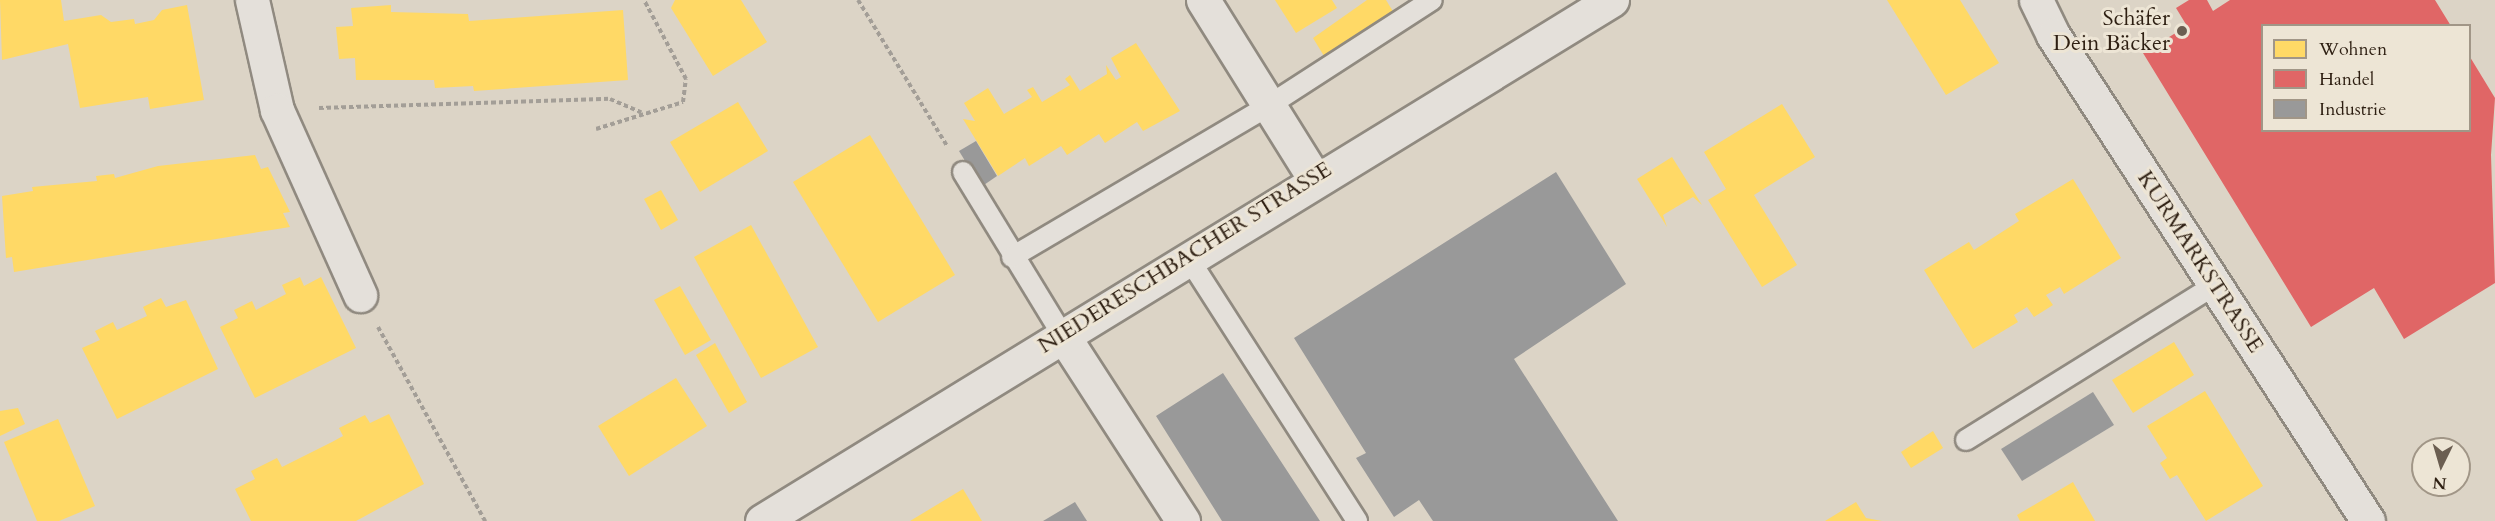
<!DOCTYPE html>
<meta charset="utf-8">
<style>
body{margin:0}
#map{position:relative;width:2495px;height:521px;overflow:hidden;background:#dcd4c6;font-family:Cardo,serif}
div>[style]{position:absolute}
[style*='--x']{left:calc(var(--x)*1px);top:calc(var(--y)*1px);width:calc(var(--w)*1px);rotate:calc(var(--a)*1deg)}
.homes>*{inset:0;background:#ffd966}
.shops>*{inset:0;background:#e06666}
.industry>*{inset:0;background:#999}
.path>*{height:4px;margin-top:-2px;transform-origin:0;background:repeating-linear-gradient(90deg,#a39e97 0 4.5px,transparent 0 7.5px)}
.roads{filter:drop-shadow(2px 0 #908a80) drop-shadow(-2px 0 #908a80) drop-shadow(0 2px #908a80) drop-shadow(0 -2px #908a80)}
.service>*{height:20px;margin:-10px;padding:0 10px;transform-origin:10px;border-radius:10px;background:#e4e0da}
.minor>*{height:33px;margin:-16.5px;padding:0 16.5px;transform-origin:16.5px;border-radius:16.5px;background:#e4e0da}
.dots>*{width:16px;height:16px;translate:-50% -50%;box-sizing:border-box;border:3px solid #ede5d5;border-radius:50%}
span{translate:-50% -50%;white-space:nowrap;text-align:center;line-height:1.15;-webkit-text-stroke:6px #ede5d5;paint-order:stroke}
.poi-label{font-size:22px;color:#2e1f12}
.right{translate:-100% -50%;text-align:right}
.street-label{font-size:22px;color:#2e1f12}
.legend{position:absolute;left:2261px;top:24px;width:210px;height:108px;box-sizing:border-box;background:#ede5d5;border:2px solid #a19687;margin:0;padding:8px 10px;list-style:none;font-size:18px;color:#2e1f12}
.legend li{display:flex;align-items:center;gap:12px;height:30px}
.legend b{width:30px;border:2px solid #a19687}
.north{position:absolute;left:2411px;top:437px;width:60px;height:60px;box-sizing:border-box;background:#ede5d5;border:2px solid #a19687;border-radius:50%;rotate:185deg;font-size:16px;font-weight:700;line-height:24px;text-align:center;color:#2e1f12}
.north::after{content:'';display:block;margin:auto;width:21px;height:27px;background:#6b5e51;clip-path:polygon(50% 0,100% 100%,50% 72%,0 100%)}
</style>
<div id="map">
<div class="homes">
<div style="clip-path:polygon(0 0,61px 0,64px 21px,101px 15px,111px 22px,134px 19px,135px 24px,154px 20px,162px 10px,187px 5px,204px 100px,150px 109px,148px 97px,80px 108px,68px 44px,2px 60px)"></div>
<div style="clip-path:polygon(675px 0,741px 0,767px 42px,713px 76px,671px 8px)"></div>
<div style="clip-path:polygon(1275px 0,1332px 0,1337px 8px,1296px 33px)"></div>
<div style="clip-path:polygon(1367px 0,1386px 0,1394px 13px,1324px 56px,1313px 38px)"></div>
<div style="clip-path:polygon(1887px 0,1960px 0,1999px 63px,1946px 95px)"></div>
<div style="clip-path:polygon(391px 5px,391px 12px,468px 14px,469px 21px,623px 10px,628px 80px,474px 91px,473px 86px,435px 88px,434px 80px,356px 80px,355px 58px,339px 59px,336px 27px,353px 26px,351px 8px)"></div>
<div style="clip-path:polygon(1136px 43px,1180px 111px,1143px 131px,1137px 122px,1105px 143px,1099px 134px,1067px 155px,1061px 146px,1029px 166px,1025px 158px,998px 176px,963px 119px,975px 121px,964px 103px,988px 88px,1004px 114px,1032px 97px,1027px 90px,1033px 87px,1042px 102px,1070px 85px,1065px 79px,1070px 75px,1080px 91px,1107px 74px,1106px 65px,1116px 80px,1121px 77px,1111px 58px)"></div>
<div style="clip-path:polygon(738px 102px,768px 151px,700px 192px,670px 142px)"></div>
<div style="clip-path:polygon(1782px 104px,1815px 157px,1754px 195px,1797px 265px,1762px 287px,1708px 200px,1726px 189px,1704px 152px)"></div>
<div style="clip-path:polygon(870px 135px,955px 275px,878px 322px,793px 182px)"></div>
<div style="clip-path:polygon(255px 155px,261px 169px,268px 167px,290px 212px,283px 213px,290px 227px,14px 272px,12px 257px,6px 258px,2px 196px,33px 191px,32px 187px,97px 181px,96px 176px,114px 174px,115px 178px,158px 166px)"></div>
<div style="clip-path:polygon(1672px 157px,1702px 205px,1693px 197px,1663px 215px,1667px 227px,1637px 179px)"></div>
<div style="clip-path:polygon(2073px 179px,2121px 258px,2064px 294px,2060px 287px,2046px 295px,2053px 305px,2034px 317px,2027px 307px,2014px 315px,2018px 322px,1973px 349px,1924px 270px,1969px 242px,1974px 250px,2019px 221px,2015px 214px)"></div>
<div style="clip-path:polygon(661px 190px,678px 220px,661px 230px,644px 199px)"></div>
<div style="clip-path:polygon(751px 225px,818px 347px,761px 378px,694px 257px)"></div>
<div style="clip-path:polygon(300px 277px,304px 286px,321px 277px,356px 348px,255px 398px,220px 327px,238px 318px,234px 310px,252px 301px,256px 310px,286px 294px,282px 285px)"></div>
<div style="clip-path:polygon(680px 286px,711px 340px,685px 355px,654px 300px)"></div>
<div style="clip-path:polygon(161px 298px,166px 307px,186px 300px,218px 369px,117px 419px,82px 348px,100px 340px,95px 331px,113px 322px,117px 330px,147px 316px,143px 307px)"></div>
<div style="clip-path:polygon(2174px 342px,2194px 375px,2133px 413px,2112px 380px)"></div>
<div style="clip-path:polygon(715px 343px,747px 402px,729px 413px,696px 355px)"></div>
<div style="clip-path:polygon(676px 378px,707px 426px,629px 476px,598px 426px)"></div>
<div style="clip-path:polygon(2205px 391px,2263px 486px,2206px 521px,2177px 475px,2170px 479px,2160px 463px,2167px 458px,2147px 426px)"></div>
<div style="clip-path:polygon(18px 408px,25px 424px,0 436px,0 411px)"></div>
<div style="clip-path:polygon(389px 414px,424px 484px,356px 521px,251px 521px,235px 489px,255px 479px,251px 471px,277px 458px,282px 467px,332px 442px,343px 436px,339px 428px,365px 415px,370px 423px)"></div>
<div style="clip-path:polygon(58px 419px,95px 506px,59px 521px,37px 521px,4px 442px)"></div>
<div style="clip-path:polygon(1933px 431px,1943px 448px,1911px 468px,1901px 452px)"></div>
<div style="clip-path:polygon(2073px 482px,2095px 521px,2020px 521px,2017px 515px)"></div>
<div style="clip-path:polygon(963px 489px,982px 521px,910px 521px)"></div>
<div style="clip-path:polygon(1856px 502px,1866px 518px,1882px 521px,1825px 521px)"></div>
</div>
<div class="shops">
<div style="clip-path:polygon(2189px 0,2207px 0,2213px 11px,2230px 0,2435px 0,2451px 26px,2262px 26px,2262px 130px,2470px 130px,2470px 57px,2495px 98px,2491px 155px,2495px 283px,2404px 339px,2374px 288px,2311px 327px,2143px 53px,2187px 26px,2176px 8px)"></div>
</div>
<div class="industry">
<div style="clip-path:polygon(976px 141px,997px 176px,981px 187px,959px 151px)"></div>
<div style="clip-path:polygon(1556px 172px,1626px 284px,1514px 359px,1618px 521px,1433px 521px,1419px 500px,1394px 517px,1356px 458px,1366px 453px,1294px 338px)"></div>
<div style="clip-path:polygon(1223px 373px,1238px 396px,1320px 521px,1222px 521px,1156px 416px)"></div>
<div style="clip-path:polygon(2093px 392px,2114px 425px,2022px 481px,2001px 449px)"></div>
<div style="clip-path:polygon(1075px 502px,1087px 521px,1043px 521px)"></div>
</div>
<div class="path">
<div style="--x:858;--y:0;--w:171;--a:58.6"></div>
<div style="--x:319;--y:108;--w:291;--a:-1.8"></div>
<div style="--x:610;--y:99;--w:34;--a:23"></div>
<div style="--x:596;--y:129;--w:91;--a:-17.2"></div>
<div style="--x:683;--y:102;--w:23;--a:-83"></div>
<div style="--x:686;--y:79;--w:89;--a:-118"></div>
<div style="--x:378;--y:327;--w:222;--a:61.1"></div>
</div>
<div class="roads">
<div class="service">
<div style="--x:963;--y:172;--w:190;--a:58.6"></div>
<div style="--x:1187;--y:256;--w:315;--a:57.3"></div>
<div style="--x:1012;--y:257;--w:297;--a:-30.5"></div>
<div style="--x:1268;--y:106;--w:195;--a:-32.9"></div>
<div style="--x:1966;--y:440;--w:293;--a:-31.9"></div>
</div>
<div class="minor">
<div style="--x:252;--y:0;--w:113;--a:77.2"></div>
<div style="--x:277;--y:110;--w:203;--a:65.8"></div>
<div style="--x:1203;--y:0;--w:211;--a:58"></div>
<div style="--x:2036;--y:0;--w:39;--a:64"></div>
<div style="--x:2053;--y:35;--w:579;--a:57.05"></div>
<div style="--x:1062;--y:334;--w:223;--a:57.1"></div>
<div style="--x:762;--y:521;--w:997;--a:-31.51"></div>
</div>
</div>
<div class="dots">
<div style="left:2182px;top:31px;background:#6b5e51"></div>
</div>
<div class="poi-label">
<span class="right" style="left:2170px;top:31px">Schäfer<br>Dein Bäcker</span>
</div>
<div class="street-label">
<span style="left:1185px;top:258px;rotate:-32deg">NIEDERESCHBACHER STRASSE</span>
<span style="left:2200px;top:262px;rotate:57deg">KURMARKSTRASSE</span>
</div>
<ul class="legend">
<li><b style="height:16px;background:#ffd966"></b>Wohnen</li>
<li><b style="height:16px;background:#e06666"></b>Handel</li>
<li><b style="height:16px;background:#999"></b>Industrie</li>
</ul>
<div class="north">N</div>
</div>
